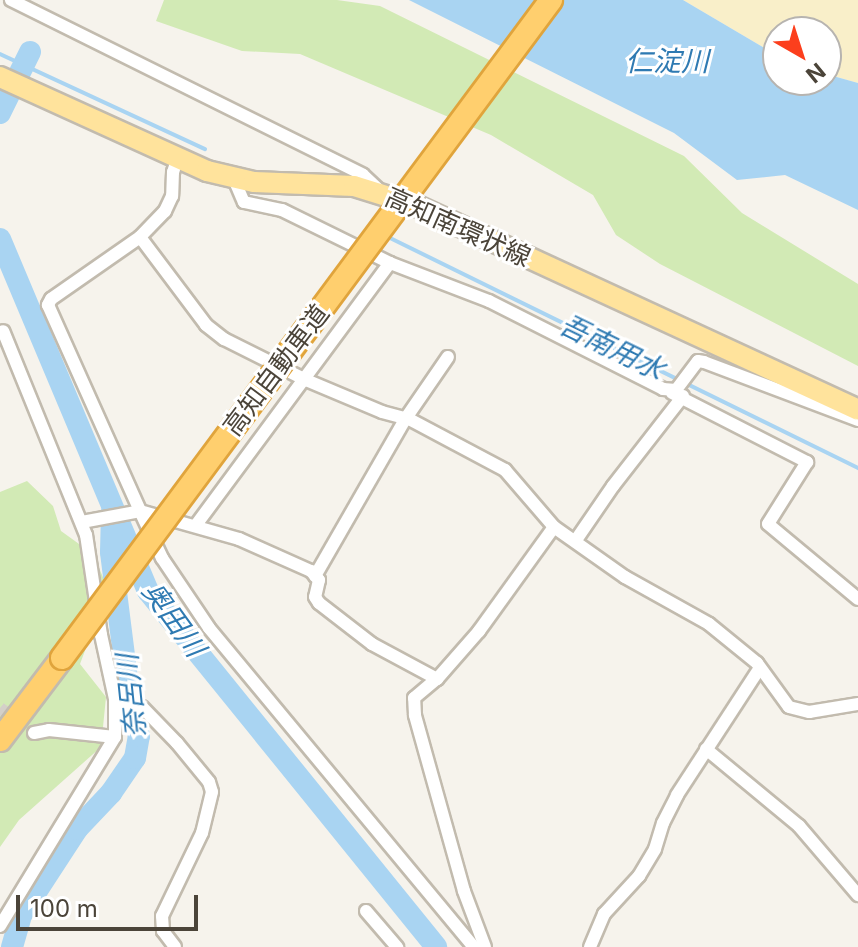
<!DOCTYPE html>
<meta charset="utf-8">
<style>
body{margin:0}
#map{position:relative;width:858px;height:947px;overflow:hidden;background:#f6f3ec;font-family:Inter,"Noto Sans JP",sans-serif}
div>[style]{position:absolute}
[style*='--x']{left:calc(var(--x)*1px);top:calc(var(--y)*1px);width:calc(var(--w)*1px);rotate:calc(var(--a)*1deg)}
.green>*{inset:0;background:#d2eab5}
.sand>*{inset:0;background:#f9efc9}
.water>*{inset:0;background:#a9d4f2}
.stream>*{height:4px;margin:-2px;padding:0 2px;transform-origin:2px;border-radius:2px;background:#a9d4f2}
.river>*{height:22px;margin:-11px;padding:0 11px;transform-origin:11px;border-radius:11px;background:#a9d4f2}
.minor-tunnel>*{height:12px;margin-top:-6px;transform-origin:0;background:repeating-linear-gradient(90deg,#d4d0c8 0 12px,transparent 0 18px)}
.roads{filter:drop-shadow(2px 0 #c2bbae) drop-shadow(-2px 0 #c2bbae) drop-shadow(0 2px #c2bbae) drop-shadow(0 -2px #c2bbae)}
.minor>*{height:12px;margin:-6px;padding:0 6px;transform-origin:6px;border-radius:6px;background:#fff}
.primary>*{height:20px;margin:-10px;padding:0 10px;transform-origin:10px;border-radius:10px;background:#ffe39c}
.motorway>*{height:22px;margin:-11px;padding:0 11px;transform-origin:11px;border-radius:11px;background:#ffcf6e}
.bridges{filter:drop-shadow(2px 0 #e0a43c) drop-shadow(-2px 0 #e0a43c) drop-shadow(0 2px #e0a43c) drop-shadow(0 -2px #e0a43c)}
.motorway-bridge>*{height:22px;margin:-11px;padding:0 11px;transform-origin:11px;border-radius:11px;background:#ffcf6e}
span{translate:-50% -50%;white-space:nowrap;text-align:center;line-height:1.15;-webkit-text-stroke:6px #fff;paint-order:stroke}
.street-label{font-size:26px;color:#4b4439}
.water-label{font-size:28px;color:#2e7ab2;font-style:italic}
.north{position:absolute;left:762px;top:16px;width:80px;height:80px;box-sizing:border-box;background:#fff;border:2px solid #b7b4b0;border-radius:50%;rotate:141deg;font-size:22px;font-weight:700;line-height:32px;text-align:center;color:#4b4439}
.north::after{content:'';display:block;margin:auto;width:28px;height:36px;background:#fc3f1d;clip-path:polygon(50% 0,100% 100%,50% 72%,0 100%)}
.scale{position:absolute;left:16px;top:895px;width:182px;height:36px;box-sizing:border-box;border:4px solid #4b4439;border-top:0;padding-left:10px;font-size:24px;line-height:28px;white-space:nowrap;color:#4b4439;-webkit-text-stroke:6px #fff;paint-order:stroke}
</style>
<div id="map">
<div class="green">
<div style="clip-path:polygon(164px 0,337px 0,380px 6px,684px 156px,742px 213px,858px 284px,858px 366px,660px 264px,616px 235px,593px 195px,491px 135px,300px 54px,242px 51px,156px 21px)"></div>
<div style="clip-path:polygon(27px 481px,53px 506px,61px 531px,93px 554px,108px 589px,80px 664px,106px 697px,101px 747px,19px 820px,0 847px,0 492px)"></div>
</div>
<div class="sand">
<div style="clip-path:polygon(683px 0,858px 0,858px 83px,826px 74px,826px 32px,778px 32px,778px 56px)"></div>
</div>
<div class="water">
<div style="clip-path:polygon(409px 0,683px 0,778px 56px,778px 80px,826px 80px,826px 74px,858px 83px,858px 210px,785px 175px,737px 180px,674px 133px)"></div>
</div>
<div class="stream">
<div style="--x:0;--y:54;--w:226;--a:24.9"></div>
<div style="--x:386;--y:236;--w:526;--a:26.18"></div>
</div>
<div class="river">
<div style="--x:0;--y:113;--w:68;--a:-63.8"></div>
<div style="--x:0;--y:239;--w:382;--a:67.2"></div>
<div style="--x:148;--y:591;--w:458;--a:51"></div>
<div style="--x:12;--y:947;--w:33;--a:-74"></div>
<div style="--x:21;--y:915;--w:103;--a:-56.9"></div>
<div style="--x:77;--y:829;--w:50;--a:-46.6"></div>
<div style="--x:111;--y:793;--w:42;--a:-55.6"></div>
<div style="--x:135;--y:758;--w:22;--a:-80"></div>
<div style="--x:139;--y:736;--w:42;--a:-103.7"></div>
<div style="--x:129;--y:695;--w:144;--a:-97.2"></div>
<div style="--x:111;--y:552;--w:40;--a:-88.6"></div>
</div>
<div class="minor-tunnel">
<div style="--x:0;--y:708;--w:42;--a:36.3"></div>
</div>
<div class="roads">
<div class="minor">
<div style="--x:11;--y:0;--w:393;--a:26.4"></div>
<div style="--x:363;--y:175;--w:23;--a:43"></div>
<div style="--x:178;--y:157;--w:16;--a:108"></div>
<div style="--x:173;--y:172;--w:24;--a:92"></div>
<div style="--x:172;--y:196;--w:17;--a:115"></div>
<div style="--x:165;--y:211;--w:36;--a:134"></div>
<div style="--x:140;--y:237;--w:110;--a:53.1"></div>
<div style="--x:206;--y:325;--w:23;--a:38"></div>
<div style="--x:224;--y:339;--w:92;--a:26.6"></div>
<div style="--x:306;--y:380;--w:82;--a:22.8"></div>
<div style="--x:382;--y:412;--w:28;--a:15"></div>
<div style="--x:409;--y:419;--w:109;--a:28"></div>
<div style="--x:505;--y:470;--w:75;--a:49.3"></div>
<div style="--x:554;--y:527;--w:87;--a:35.2"></div>
<div style="--x:625;--y:577;--w:96;--a:29.2"></div>
<div style="--x:709;--y:624;--w:62;--a:39.1"></div>
<div style="--x:757;--y:663;--w:54;--a:54"></div>
<div style="--x:789;--y:707;--w:21;--a:14"></div>
<div style="--x:809;--y:712;--w:50;--a:-9.3"></div>
<div style="--x:234;--y:179;--w:25;--a:67"></div>
<div style="--x:244;--y:202;--w:39;--a:12"></div>
<div style="--x:282;--y:210;--w:120;--a:26.1"></div>
<div style="--x:390;--y:263;--w:106;--a:21"></div>
<div style="--x:489;--y:301;--w:195;--a:26.8"></div>
<div style="--x:663;--y:389;--w:13;--a:4"></div>
<div style="--x:676;--y:390;--w:36;--a:-53"></div>
<div style="--x:698;--y:361;--w:6;--a:9"></div>
<div style="--x:704;--y:362;--w:165;--a:20.6"></div>
<div style="--x:140;--y:237;--w:108;--a:145.1"></div>
<div style="--x:51;--y:299;--w:7;--a:117"></div>
<div style="--x:48;--y:305;--w:226;--a:65.9"></div>
<div style="--x:140;--y:511;--w:52;--a:64.9"></div>
<div style="--x:162;--y:558;--w:84;--a:56.1"></div>
<div style="--x:209;--y:628;--w:415;--a:50.3"></div>
<div style="--x:672;--y:393;--w:152;--a:27.1"></div>
<div style="--x:807;--y:462;--w:73;--a:122.2"></div>
<div style="--x:768;--y:524;--w:117;--a:39.8"></div>
<div style="--x:82;--y:522;--w:59;--a:-10.7"></div>
<div style="--x:140;--y:511;--w:103;--a:15.8"></div>
<div style="--x:239;--y:539;--w:79;--a:24"></div>
<div style="--x:311;--y:571;--w:12;--a:48"></div>
<div style="--x:319;--y:580;--w:17;--a:103"></div>
<div style="--x:315;--y:597;--w:7;--a:56"></div>
<div style="--x:319;--y:603;--w:67;--a:37.7"></div>
<div style="--x:372;--y:644;--w:74;--a:28.3"></div>
<div style="--x:196;--y:525;--w:326;--a:-53.5"></div>
<div style="--x:576;--y:540;--w:65;--a:-55.6"></div>
<div style="--x:613;--y:486;--w:114;--a:-52.1"></div>
<div style="--x:315;--y:576;--w:182;--a:-60.1"></div>
<div style="--x:406;--y:418;--w:74;--a:-55.5"></div>
<div style="--x:115;--y:699;--w:28;--a:17"></div>
<div style="--x:142;--y:707;--w:50;--a:45.8"></div>
<div style="--x:177;--y:743;--w:50;--a:50.6"></div>
<div style="--x:209;--y:782;--w:10;--a:73"></div>
<div style="--x:212;--y:792;--w:42;--a:103.7"></div>
<div style="--x:202;--y:833;--w:92;--a:115.7"></div>
<div style="--x:162;--y:916;--w:15;--a:86"></div>
<div style="--x:163;--y:931;--w:20;--a:53"></div>
<div style="--x:34;--y:733;--w:15;--a:-11"></div>
<div style="--x:49;--y:730;--w:66;--a:6.1"></div>
<div style="--x:706;--y:749;--w:121;--a:39.6"></div>
<div style="--x:799;--y:826;--w:91;--a:49.5"></div>
<div style="--x:366;--y:911;--w:48;--a:49.3"></div>
<div style="--x:0;--y:926;--w:221;--a:-58.7"></div>
<div style="--x:115;--y:737;--w:38;--a:-90"></div>
<div style="--x:115;--y:699;--w:66;--a:-102.3"></div>
<div style="--x:101;--y:635;--w:101;--a:-98.5"></div>
<div style="--x:86;--y:535;--w:220;--a:-112.1"></div>
<div style="--x:485;--y:947;--w:60;--a:-110.6"></div>
<div style="--x:464;--y:891;--w:183;--a:-105.6"></div>
<div style="--x:415;--y:715;--w:17;--a:-93"></div>
<div style="--x:414;--y:698;--w:30;--a:-40"></div>
<div style="--x:437;--y:679;--w:64;--a:-48.8"></div>
<div style="--x:479;--y:631;--w:128;--a:-54.2"></div>
<div style="--x:590;--y:947;--w:36;--a:-67"></div>
<div style="--x:604;--y:914;--w:52;--a:-47.4"></div>
<div style="--x:639;--y:876;--w:31;--a:-59"></div>
<div style="--x:655;--y:849;--w:27;--a:-73"></div>
<div style="--x:663;--y:823;--w:31;--a:-63"></div>
<div style="--x:677;--y:795;--w:150;--a:-56.9"></div>
</div>
<div class="primary">
<div style="--x:0;--y:77;--w:227;--a:24.4"></div>
<div style="--x:207;--y:171;--w:48;--a:13.2"></div>
<div style="--x:254;--y:182;--w:100;--a:2.3"></div>
<div style="--x:354;--y:186;--w:64;--a:17.3"></div>
<div style="--x:415;--y:205;--w:488;--a:24.8"></div>
</div>
<div class="motorway">
<div style="--x:0;--y:740;--w:103;--a:-52.9"></div>
</div>
</div>
<div class="bridges">
<div class="motorway-bridge">
<div style="--x:62;--y:658;--w:820;--a:-53.38"></div>
</div>
</div>
<div class="street-label">
<span style="left:458px;top:227px;rotate:24deg">高知南環状線</span>
<span style="left:276px;top:370px;rotate:-53deg">高知自動車道</span>
</div>
<div class="water-label">
<span style="left:667px;top:61px">仁淀川</span>
<span style="left:612px;top:347px;rotate:26deg">吾南用水</span>
<span style="left:174px;top:619px;rotate:54deg">奥田川</span>
<span style="left:131px;top:696px;rotate:-96deg">奈呂川</span>
</div>
<div class="north">N</div>
<div class="scale">100 m</div>
</div>
